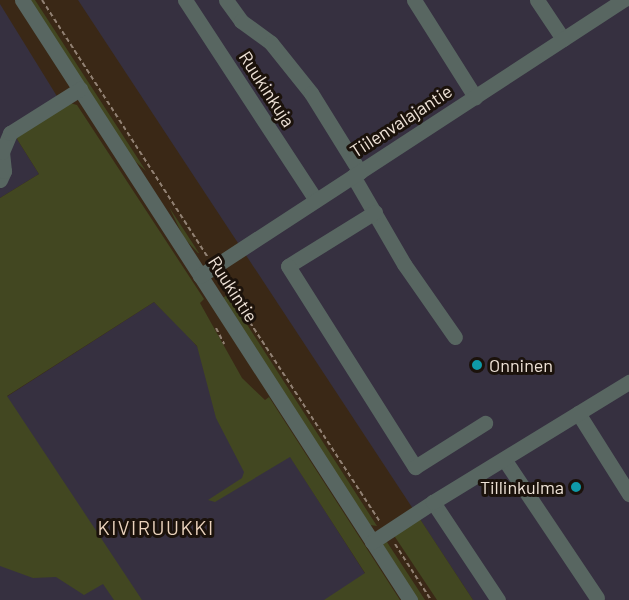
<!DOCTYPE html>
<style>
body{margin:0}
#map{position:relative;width:629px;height:600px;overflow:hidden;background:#3a2816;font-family:Barlow,sans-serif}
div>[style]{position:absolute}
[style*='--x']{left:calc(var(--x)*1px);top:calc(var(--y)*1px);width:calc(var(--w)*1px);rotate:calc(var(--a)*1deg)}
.industrial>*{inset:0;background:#363040}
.green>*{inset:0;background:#424721}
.path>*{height:2px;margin-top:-1px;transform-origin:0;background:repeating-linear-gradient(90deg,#918173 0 4.5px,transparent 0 7.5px)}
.minor>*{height:15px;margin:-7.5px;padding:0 7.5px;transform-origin:7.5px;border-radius:7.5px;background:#586661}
.dots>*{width:16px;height:16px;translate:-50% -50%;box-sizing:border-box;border:3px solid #1b120b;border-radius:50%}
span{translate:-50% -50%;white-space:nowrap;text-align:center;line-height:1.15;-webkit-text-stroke:6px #1b120b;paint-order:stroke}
.street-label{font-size:18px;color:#efe3d8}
.poi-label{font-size:18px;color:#efe3d8}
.left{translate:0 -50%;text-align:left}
.right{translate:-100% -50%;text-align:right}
.neighbourhood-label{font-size:20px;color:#ead2bc;letter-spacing:1.5px}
</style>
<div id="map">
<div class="industrial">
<div style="clip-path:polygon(78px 0,629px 0,629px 600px,473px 600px)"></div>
<div style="clip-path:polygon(0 4px,63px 106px,17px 139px,39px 174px,0 198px)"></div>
<div style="clip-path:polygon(154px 302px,183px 330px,288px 453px,382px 600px,0 600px,0 401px)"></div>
</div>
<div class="green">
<div style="clip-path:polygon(28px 0,35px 0,146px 171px,128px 155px)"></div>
<div style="clip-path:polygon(70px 103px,77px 105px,204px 299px,200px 303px,242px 378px,265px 400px,269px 397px,400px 600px,324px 600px,365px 573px,290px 457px,215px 502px,208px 500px,242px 478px,244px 472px,216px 418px,197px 346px,154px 302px,7px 396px,142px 600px,114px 600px,103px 584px,84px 595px,56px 577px,33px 578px,0 566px,0 198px,39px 174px,17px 139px,18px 133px)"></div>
<div style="clip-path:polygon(169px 207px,199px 253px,198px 253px,184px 238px)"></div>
<div style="clip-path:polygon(228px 295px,377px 526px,370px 525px,222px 298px)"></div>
<div style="clip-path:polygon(418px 516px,473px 600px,437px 600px,391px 531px)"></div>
<div style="clip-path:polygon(385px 539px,425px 600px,418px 600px,383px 545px)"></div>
</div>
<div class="path">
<div style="--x:42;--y:0;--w:305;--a:57.2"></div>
<div style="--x:221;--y:278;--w:291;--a:56.9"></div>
<div style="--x:216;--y:328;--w:18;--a:63"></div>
<div style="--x:395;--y:544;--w:67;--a:57.3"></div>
</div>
<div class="minor">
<div style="--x:22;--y:0;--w:715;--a:57.11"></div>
<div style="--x:185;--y:0;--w:239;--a:56.8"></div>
<div style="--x:226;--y:0;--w:26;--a:54"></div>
<div style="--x:241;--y:21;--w:37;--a:36"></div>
<div style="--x:271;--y:43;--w:64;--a:51.3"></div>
<div style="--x:311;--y:93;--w:93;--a:58.2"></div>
<div style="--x:414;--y:0;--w:115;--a:57.8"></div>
<div style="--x:537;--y:0;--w:47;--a:56.3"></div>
<div style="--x:353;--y:176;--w:102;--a:59.9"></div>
<div style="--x:404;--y:264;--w:89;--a:55.1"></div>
<div style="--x:0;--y:180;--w:10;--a:-66"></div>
<div style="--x:4;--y:171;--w:19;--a:-96"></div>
<div style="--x:2;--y:152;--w:21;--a:-67"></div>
<div style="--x:10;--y:133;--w:83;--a:-32.2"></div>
<div style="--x:375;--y:212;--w:102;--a:148.2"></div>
<div style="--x:288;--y:266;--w:238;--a:57.7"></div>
<div style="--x:415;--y:467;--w:83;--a:-32.2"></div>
<div style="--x:200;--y:276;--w:505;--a:-33.12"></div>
<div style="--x:578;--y:413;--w:96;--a:57.8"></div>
<div style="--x:504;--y:459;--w:167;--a:56.2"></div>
<div style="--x:372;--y:542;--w:73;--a:-33.3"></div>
<div style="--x:498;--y:600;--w:118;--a:-123.6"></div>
<div style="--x:433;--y:502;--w:230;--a:-31.5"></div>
</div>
<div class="dots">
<div style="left:477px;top:365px;background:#0f9aa8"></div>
<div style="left:576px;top:487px;background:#0f9aa8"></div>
</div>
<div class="street-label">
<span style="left:267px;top:89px;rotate:57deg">Ruukinkuja</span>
<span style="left:401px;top:121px;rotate:-33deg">Tiilenvalajantie</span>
<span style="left:233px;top:289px;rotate:57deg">Ruukintie</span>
</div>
<div class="poi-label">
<span class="left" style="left:489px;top:365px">Onninen</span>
<span class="right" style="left:564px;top:487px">Tillinkulma</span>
</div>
<div class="neighbourhood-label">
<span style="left:156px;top:527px">KIVIRUUKKI</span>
</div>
</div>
